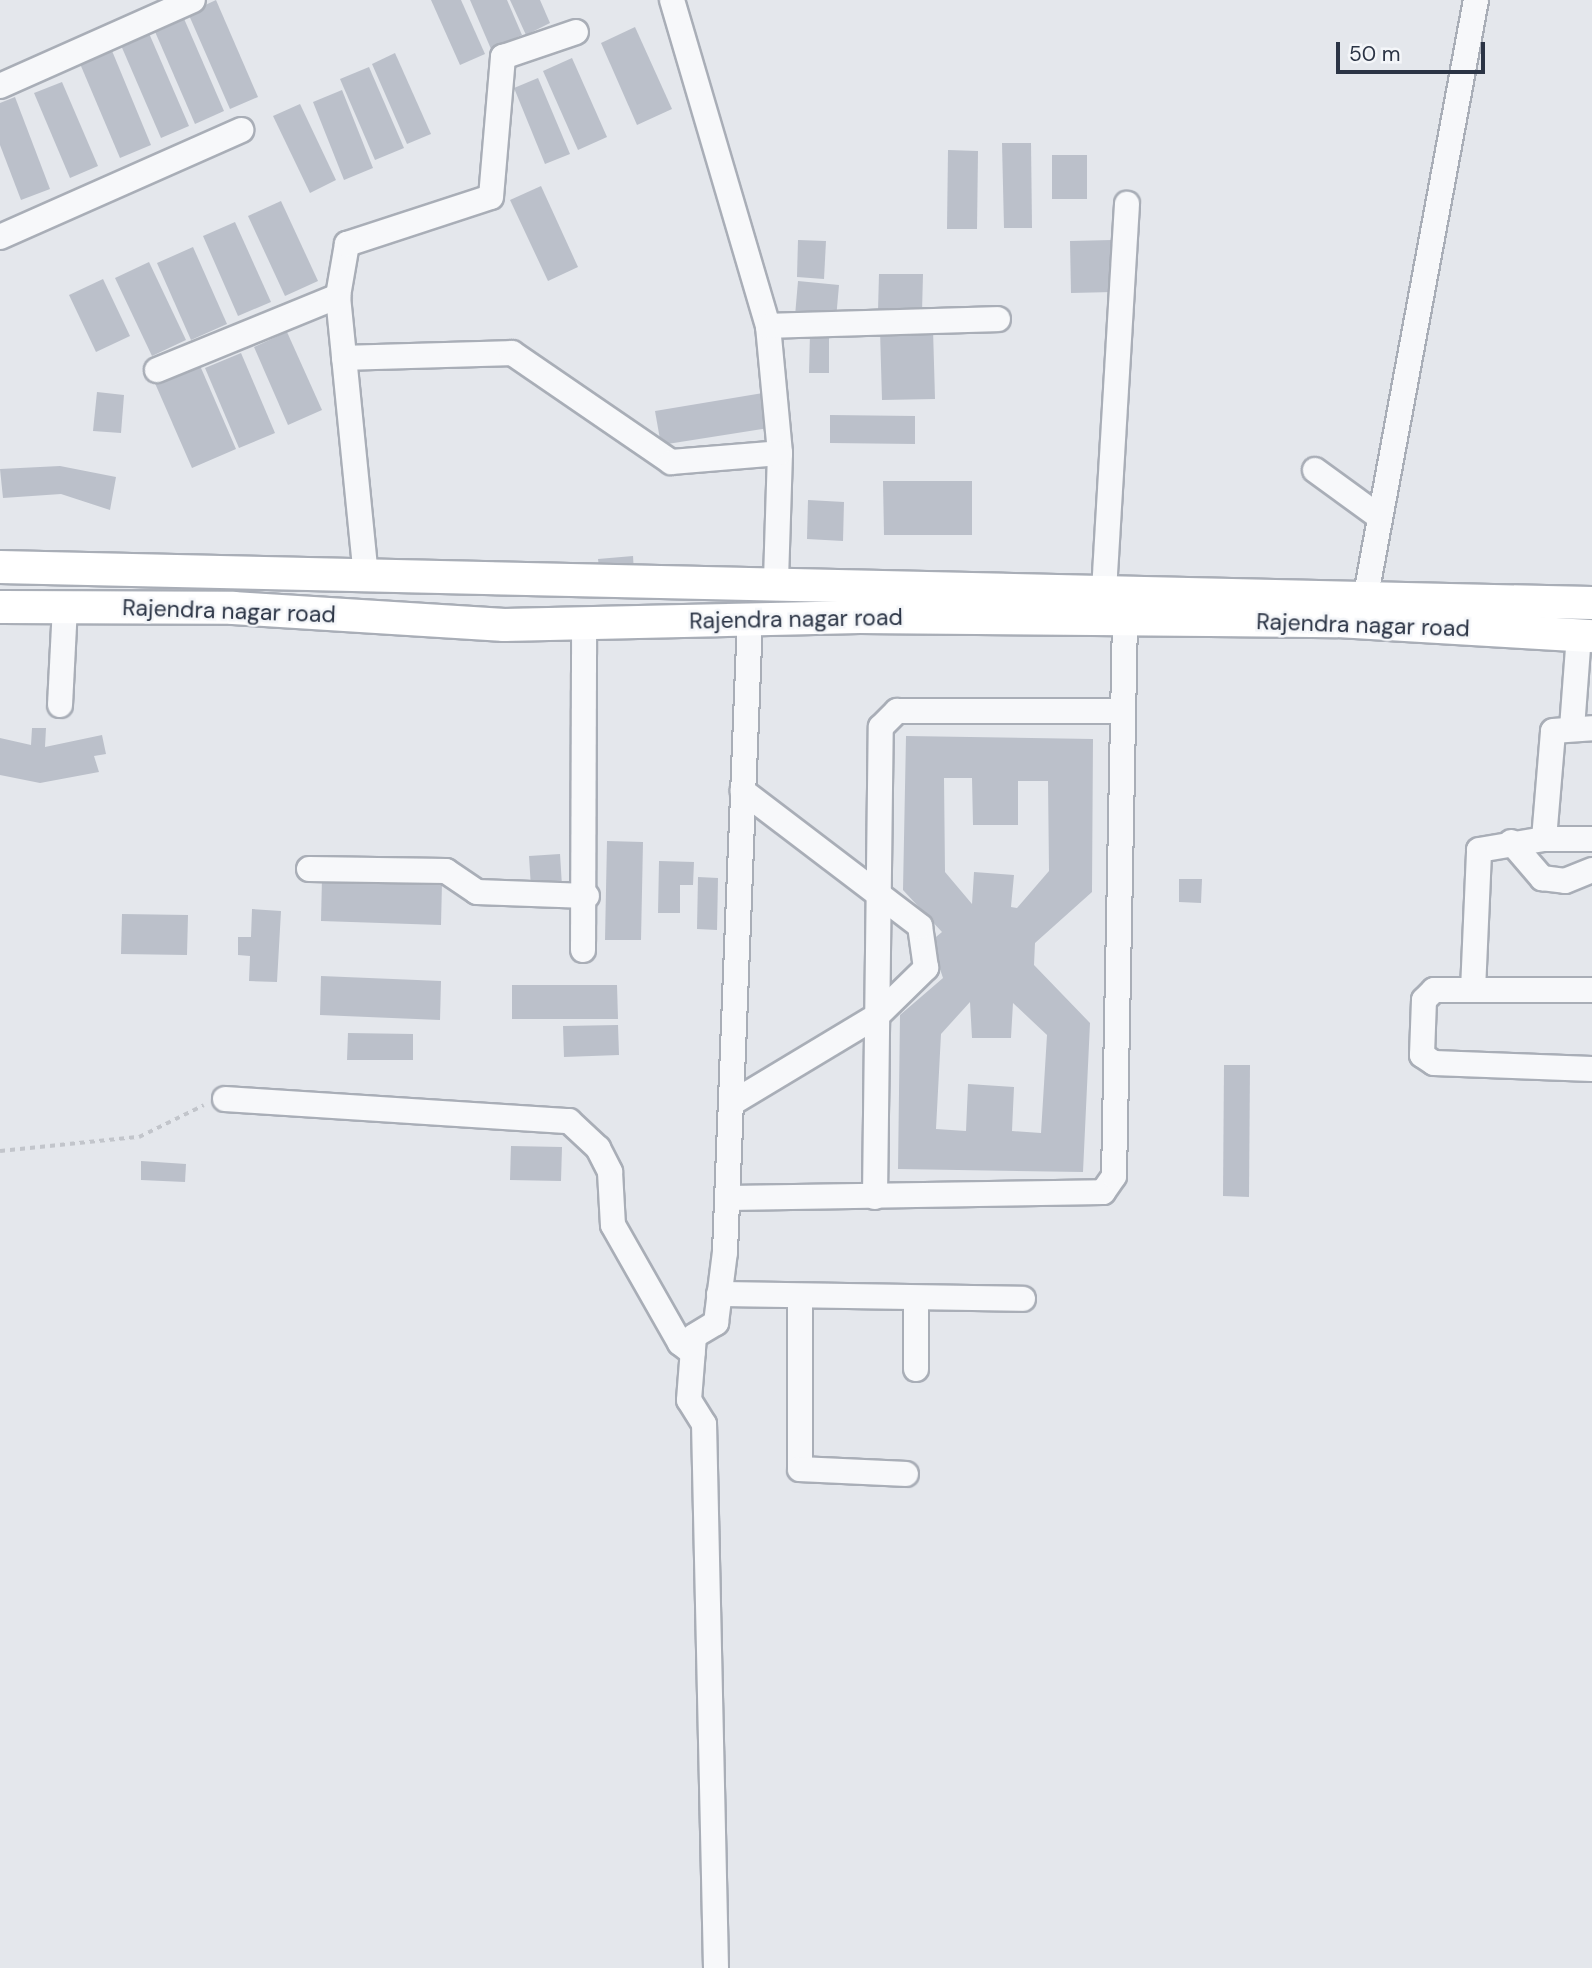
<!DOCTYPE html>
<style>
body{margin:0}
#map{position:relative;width:1592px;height:1968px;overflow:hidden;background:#e4e7ec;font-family:"DM Sans",sans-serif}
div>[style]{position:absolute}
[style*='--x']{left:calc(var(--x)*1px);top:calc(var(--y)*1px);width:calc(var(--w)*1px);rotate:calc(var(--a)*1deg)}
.building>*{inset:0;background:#bbc0ca}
.path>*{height:3.5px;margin-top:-1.75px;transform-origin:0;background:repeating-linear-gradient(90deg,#c2c5cb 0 5px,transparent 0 10px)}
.roads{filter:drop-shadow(2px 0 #a9aeb7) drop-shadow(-2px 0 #a9aeb7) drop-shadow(0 2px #a9aeb7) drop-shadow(0 -2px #a9aeb7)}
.minor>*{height:24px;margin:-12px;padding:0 12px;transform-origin:12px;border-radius:12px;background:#f7f8fa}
.major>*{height:32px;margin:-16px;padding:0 16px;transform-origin:16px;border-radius:16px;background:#fff}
span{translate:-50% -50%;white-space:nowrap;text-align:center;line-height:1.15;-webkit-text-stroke:5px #f4f6f9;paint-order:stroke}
.street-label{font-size:23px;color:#2b3445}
.scale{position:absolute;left:1336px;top:42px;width:149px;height:32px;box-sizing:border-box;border:4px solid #2b3445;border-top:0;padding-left:9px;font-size:21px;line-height:24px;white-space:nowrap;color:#2b3445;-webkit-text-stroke:5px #f4f6f9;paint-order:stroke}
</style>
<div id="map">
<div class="building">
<div style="clip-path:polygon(216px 0,258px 97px,230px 109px,188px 13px)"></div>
<div style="clip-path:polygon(431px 0,461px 0,485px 54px,460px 65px)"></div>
<div style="clip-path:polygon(470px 0,507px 0,522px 35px,491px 49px)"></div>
<div style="clip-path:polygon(510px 0,540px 0,550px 23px,526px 35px)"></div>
<div style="clip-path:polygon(182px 14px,224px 111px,195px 124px,153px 27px)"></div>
<div style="clip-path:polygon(635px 27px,672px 109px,637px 125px,601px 43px)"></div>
<div style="clip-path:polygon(148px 31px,189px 126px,161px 138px,120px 43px)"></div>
<div style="clip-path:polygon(110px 46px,151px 145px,120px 158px,78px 59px)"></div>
<div style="clip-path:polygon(395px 53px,431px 134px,407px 144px,372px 64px)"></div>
<div style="clip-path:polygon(572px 58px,607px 137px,578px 150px,543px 71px)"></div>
<div style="clip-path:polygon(369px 67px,404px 148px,375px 160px,340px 79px)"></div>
<div style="clip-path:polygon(538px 78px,570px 154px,545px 164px,514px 88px)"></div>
<div style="clip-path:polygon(62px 82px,98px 166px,70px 178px,34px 93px)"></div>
<div style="clip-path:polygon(342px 90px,373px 168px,344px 180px,313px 102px)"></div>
<div style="clip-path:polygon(15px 97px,50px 189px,21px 200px,0 145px,0 103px)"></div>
<div style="clip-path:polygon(300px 104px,336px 180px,310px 193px,273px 116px)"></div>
<div style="clip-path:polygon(1002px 143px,1031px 143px,1032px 228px,1004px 228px)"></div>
<div style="clip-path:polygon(948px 150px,978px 151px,977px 229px,947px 229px)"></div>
<div style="clip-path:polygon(1052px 155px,1087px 155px,1087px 199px,1052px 199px)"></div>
<div style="clip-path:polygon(541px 186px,578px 267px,548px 281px,510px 200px)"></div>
<div style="clip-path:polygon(281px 201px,318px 281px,285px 296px,248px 216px)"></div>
<div style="clip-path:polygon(235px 222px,271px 302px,238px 316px,203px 236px)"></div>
<div style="clip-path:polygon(798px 240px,826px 241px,824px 279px,797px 277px)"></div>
<div style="clip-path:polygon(1112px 240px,1113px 292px,1071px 293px,1070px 241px)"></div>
<div style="clip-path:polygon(193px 247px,227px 324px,191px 340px,157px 263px)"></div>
<div style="clip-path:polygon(149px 262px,186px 340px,152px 356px,115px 278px)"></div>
<div style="clip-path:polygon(879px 274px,923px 274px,922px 312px,878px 311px)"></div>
<div style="clip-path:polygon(103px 279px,130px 336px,96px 352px,69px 295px)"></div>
<div style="clip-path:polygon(798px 281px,839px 285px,836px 319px,795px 316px)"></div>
<div style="clip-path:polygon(933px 329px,935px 399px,882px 400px,880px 330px)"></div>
<div style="clip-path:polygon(287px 332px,322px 410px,288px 425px,254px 347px)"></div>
<div style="clip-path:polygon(810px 334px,829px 334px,829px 373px,809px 373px)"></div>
<div style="clip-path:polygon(241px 353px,275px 433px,239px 448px,205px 368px)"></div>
<div style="clip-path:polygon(198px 361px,236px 449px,192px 468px,154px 381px)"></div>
<div style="clip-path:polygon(97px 392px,124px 395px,121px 433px,93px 431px)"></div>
<div style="clip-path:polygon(763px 393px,769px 428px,661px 445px,655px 411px)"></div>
<div style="clip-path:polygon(830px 415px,915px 416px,915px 444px,830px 443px)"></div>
<div style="clip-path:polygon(60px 466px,116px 477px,110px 510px,61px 494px,3px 498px,0 469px)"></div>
<div style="clip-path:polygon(883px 481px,972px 481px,972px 535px,884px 535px)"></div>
<div style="clip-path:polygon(808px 500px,844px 502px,843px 541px,807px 539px)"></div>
<div style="clip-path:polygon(633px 556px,634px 573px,600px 576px,598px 559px)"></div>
<div style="clip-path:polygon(32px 728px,46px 728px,45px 747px,102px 735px,106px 754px,94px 756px,99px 772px,40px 783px,0 775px,0 738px,31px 745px)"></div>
<div style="clip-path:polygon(evenodd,906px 736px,1093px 739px,1092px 892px,1035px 943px,1034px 965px,1090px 1023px,1083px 1172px,898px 1169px,900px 1015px,943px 978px,939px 966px,931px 968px,931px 941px,942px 932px,903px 890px,906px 736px,944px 778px,972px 778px,973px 825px,1018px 825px,1018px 781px,1048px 781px,1049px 871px,1017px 908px,1011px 907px,1014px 875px,974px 872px,972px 904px,945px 872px,944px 778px,906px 736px,970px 1002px,972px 1038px,1011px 1038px,1013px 1003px,1047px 1035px,1041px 1133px,1012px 1131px,1014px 1087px,968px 1084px,966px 1131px,936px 1129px,941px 1034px,970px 1002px)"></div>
<div style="clip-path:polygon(607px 841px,643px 842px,641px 940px,605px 940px)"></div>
<div style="clip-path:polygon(560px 854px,562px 886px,531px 888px,529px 856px)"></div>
<div style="clip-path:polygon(659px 861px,694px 862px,693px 885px,680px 885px,680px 913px,658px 913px)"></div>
<div style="clip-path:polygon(698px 877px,718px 878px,717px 930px,697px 929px)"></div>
<div style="clip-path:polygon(322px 878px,442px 882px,441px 925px,321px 921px)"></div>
<div style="clip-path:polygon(1179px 879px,1202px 879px,1201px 903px,1179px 902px)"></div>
<div style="clip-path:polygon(252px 909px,281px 911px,277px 982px,249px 981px,250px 956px,238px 955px,238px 937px,251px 937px)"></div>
<div style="clip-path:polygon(122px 914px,188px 915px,187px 955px,121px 954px)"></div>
<div style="clip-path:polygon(321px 976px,441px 981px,440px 1020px,320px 1015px)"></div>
<div style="clip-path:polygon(512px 985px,617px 985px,618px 1019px,512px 1019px)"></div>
<div style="clip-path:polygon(618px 1025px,619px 1055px,564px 1057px,563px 1026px)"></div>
<div style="clip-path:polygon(348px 1033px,413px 1034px,413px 1060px,347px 1060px)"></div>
<div style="clip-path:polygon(1224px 1065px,1250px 1065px,1249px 1197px,1223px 1196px)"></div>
<div style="clip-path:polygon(511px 1146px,562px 1147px,561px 1181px,510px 1180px)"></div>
<div style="clip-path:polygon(141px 1161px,186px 1164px,185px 1182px,141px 1180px)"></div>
</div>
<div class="path">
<div style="--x:0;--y:1151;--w:140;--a:-5.8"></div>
<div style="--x:139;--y:1137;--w:72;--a:-26.2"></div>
</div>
<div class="roads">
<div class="minor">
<div style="--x:672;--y:0;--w:340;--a:73.6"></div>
<div style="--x:768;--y:326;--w:128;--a:84.6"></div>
<div style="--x:780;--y:453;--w:130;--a:91.8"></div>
<div style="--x:0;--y:86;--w:211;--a:-24"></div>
<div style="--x:0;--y:237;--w:264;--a:-23.9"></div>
<div style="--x:768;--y:326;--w:230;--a:-1.7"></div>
<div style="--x:344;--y:358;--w:168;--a:-1.7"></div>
<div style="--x:512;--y:353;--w:193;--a:34.4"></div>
<div style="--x:671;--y:462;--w:109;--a:-4.7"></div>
<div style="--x:157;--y:370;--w:196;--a:-22.2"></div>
<div style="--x:1315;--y:470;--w:78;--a:36.1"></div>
<div style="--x:366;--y:577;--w:282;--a:-95.7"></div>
<div style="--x:338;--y:296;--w:53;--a:-80.2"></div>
<div style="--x:347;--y:244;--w:151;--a:-18.1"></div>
<div style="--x:491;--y:197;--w:141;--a:-85.1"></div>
<div style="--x:503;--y:57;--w:77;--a:-18.9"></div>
<div style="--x:1104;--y:591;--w:388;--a:-86.6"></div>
<div style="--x:1365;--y:600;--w:610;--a:-79.52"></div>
<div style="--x:60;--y:705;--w:98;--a:-87.1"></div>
<div style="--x:1572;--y:728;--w:93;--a:-85.7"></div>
<div style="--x:1544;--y:839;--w:108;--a:-85.2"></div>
<div style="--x:1553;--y:731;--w:39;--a:-4"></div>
<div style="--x:1511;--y:842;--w:48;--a:49.3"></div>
<div style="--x:1542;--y:878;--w:23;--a:7"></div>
<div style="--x:1565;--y:881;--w:29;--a:-22"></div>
<div style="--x:309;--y:869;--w:137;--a:0.8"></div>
<div style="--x:446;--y:871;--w:37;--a:34"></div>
<div style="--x:477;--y:892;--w:110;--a:2.1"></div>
<div style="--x:583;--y:950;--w:325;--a:-89.8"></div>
<div style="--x:1473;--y:990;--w:140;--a:-87.5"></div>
<div style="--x:1479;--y:850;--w:66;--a:-9.6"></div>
<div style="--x:1544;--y:839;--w:48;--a:0"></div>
<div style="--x:1592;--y:990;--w:158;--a:180"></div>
<div style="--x:1434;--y:990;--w:14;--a:135"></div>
<div style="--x:1424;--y:1000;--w:55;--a:92.1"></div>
<div style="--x:1422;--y:1055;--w:14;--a:34"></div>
<div style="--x:1434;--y:1063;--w:158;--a:2.2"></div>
<div style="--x:225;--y:1099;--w:345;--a:3.7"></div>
<div style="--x:569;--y:1121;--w:40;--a:43"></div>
<div style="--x:598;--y:1148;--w:27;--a:63"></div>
<div style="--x:610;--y:1172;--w:53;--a:86.8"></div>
<div style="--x:613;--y:1225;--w:136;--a:60.4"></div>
<div style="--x:680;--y:1343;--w:16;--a:38"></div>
<div style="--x:732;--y:1103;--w:169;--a:-31"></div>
<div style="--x:877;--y:1016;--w:69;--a:-44.4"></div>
<div style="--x:926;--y:968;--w:42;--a:-98.1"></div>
<div style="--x:920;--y:926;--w:223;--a:-142.7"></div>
<div style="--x:875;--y:1197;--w:470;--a:-89.3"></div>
<div style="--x:881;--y:727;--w:23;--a:-45"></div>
<div style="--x:897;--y:711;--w:226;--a:0"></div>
<div style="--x:729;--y:1198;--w:374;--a:-0.9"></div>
<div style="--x:1103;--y:1192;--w:19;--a:-55"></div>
<div style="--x:1114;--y:1176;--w:556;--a:-88.87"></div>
<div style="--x:719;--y:1294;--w:304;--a:0.9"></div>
<div style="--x:800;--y:1296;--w:173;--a:90"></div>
<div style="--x:800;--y:1469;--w:106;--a:2.7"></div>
<div style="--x:916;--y:1369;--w:71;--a:-90"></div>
<div style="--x:716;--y:1968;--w:544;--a:-91.26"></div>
<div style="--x:704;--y:1424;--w:28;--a:-122"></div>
<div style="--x:689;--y:1400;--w:64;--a:-85.5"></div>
<div style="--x:694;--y:1336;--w:26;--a:-31"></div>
<div style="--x:716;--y:1323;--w:72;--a:-82.8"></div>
<div style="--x:725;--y:1252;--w:634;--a:-87.74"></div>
</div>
<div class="major">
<div style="--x:0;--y:567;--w:1592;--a:1.3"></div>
<div style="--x:0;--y:607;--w:233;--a:0.2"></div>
<div style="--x:233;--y:608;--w:272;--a:3.6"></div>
<div style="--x:504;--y:625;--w:356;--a:-1.3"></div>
<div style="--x:860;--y:617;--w:477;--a:0.5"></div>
<div style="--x:1337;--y:621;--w:255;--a:3.4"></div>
</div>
</div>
<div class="street-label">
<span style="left:229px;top:611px;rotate:2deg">Rajendra nagar road</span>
<span style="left:796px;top:619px;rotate:-1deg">Rajendra nagar road</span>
<span style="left:1363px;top:625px;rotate:2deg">Rajendra nagar road</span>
</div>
<div class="scale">50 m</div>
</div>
